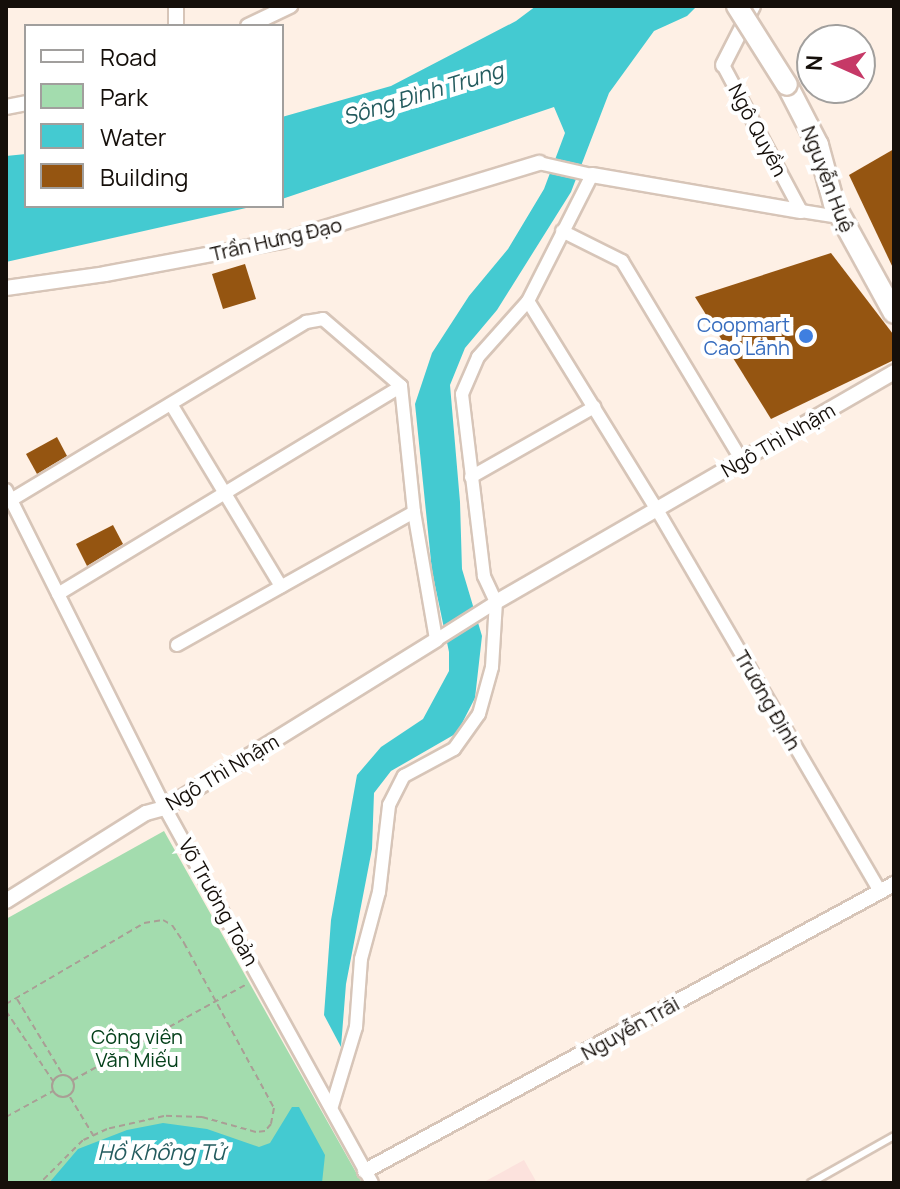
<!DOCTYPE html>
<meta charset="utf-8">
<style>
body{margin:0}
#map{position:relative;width:900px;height:1189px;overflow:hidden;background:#fef0e5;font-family:Manrope,sans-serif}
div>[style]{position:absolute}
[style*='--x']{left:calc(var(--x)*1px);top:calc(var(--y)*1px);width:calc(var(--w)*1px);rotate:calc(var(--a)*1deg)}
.commercial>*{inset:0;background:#fce2dd}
.green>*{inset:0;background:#a3dcae}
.water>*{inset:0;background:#44cad1}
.building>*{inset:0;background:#955511}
.path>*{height:2px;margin-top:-1px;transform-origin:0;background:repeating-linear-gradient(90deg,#a99e95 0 6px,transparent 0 10px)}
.path>.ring{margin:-1px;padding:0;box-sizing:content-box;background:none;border:2px solid #a99e95;border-radius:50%}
.roads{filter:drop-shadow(2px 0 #d7c5b8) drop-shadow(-2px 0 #d7c5b8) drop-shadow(0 2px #d7c5b8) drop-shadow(0 -2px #d7c5b8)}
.service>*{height:6px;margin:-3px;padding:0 3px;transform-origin:3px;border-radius:3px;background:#fff}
.minor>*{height:12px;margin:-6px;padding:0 6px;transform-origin:6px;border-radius:6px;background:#fff}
.tertiary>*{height:14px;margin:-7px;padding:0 7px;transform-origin:7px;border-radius:7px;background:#fff}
.trunk>*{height:20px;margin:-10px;padding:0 10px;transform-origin:10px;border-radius:10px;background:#fff}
.bridges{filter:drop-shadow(2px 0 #d7c5b8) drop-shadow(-2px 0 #d7c5b8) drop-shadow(0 2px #d7c5b8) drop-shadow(0 -2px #d7c5b8)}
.trunk-bridge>*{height:20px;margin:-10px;padding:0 10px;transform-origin:10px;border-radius:10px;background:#fff}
.dots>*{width:22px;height:22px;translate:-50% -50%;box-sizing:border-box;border:4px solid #fff;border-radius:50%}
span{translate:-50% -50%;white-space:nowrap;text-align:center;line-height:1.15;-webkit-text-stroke:8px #fff;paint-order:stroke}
.street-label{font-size:20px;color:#150f0a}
.shop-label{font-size:20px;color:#366cbe}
.right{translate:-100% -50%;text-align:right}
.park-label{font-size:20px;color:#04401a}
.water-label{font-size:22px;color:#255c5f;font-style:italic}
.frame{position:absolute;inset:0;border:8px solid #150f0a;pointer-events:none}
.legend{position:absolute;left:24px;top:24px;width:260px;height:184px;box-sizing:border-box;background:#fff;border:2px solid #a19f9d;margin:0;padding:10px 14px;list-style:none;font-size:24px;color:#150f0a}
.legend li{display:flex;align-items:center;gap:16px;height:40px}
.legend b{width:40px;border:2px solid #a19f9d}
.north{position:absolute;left:796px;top:24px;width:80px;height:80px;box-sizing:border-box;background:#fff;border:2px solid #a19f9d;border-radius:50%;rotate:273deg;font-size:22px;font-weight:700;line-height:32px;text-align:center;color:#150f0a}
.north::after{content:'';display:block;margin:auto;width:28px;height:36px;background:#c63967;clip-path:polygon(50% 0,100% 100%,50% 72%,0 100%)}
</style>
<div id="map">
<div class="commercial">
<div style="clip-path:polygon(524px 1160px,537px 1183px,482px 1183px)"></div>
</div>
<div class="green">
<div style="clip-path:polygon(164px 831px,362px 1183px,6px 1183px,6px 919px)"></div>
</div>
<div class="water">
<div style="clip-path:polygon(536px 6px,697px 6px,687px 16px,654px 31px,609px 93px,571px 192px,497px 310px,465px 348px,450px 385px,460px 502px,462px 569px,482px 636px,475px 698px,457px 733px,391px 771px,374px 793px,372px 849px,346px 984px,341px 1047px,324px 1015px,331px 920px,357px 775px,381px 747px,423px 719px,449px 671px,449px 652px,432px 571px,415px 404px,432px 353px,469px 296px,508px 249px,544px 189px,565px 133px,554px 107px,282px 199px,282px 117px,391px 86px,516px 21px)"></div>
<div style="clip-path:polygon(26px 154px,26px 206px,255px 206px,6px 262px,6px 156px)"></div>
<div style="clip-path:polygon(292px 1107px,299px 1107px,325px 1155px,322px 1183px,49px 1183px,78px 1149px,127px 1130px,163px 1123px,207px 1129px,259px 1147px,270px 1143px)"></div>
</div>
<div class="building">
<div style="clip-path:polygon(894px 149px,894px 270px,849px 175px)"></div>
<div style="clip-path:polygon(831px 253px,893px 334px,894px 360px,771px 419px,695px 297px)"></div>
<div style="clip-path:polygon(245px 264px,256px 299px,223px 309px,212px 274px)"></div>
<div style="clip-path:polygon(57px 437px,67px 456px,37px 474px,26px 454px)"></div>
<div style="clip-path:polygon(113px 525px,123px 544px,87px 566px,76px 544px)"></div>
</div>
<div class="path">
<div style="--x:17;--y:999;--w:89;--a:58.8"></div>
<div style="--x:6;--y:1004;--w:160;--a:-30.4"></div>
<div style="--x:144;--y:923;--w:19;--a:-9"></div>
<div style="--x:163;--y:920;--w:10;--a:29"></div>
<div style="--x:172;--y:925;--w:22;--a:56"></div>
<div style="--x:184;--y:943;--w:188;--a:61.4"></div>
<div style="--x:274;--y:1108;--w:16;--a:101"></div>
<div style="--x:271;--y:1124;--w:9;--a:131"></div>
<div style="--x:265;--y:1131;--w:9;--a:174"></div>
<div style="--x:256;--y:1132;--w:56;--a:-164.5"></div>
<div style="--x:202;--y:1117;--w:38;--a:-178"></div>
<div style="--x:164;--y:1116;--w:58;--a:167.2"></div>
<div style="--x:107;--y:1129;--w:26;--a:155"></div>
<div style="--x:83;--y:1140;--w:61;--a:135"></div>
<div style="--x:6;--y:1011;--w:84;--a:56.1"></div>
<div class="ring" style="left:52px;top:1075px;width:20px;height:20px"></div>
<div style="--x:73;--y:1080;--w:199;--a:-28.9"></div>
<div style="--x:70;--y:1097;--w:44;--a:58.8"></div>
<div style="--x:6;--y:1117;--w:54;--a:-29"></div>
</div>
<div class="roads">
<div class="service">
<div style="--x:811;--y:1183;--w:95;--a:-29.5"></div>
</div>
<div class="minor">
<div style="--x:723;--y:65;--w:166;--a:61.9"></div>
<div style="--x:801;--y:211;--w:39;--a:9"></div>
<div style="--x:562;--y:231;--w:67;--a:26.6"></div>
<div style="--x:622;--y:261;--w:233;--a:59"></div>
<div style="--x:528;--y:301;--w:243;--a:58.3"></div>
<div style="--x:656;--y:508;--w:445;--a:59.7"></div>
<div style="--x:171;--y:404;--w:213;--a:58.9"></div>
<div style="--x:471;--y:477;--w:142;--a:-29.6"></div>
<div style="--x:6;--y:490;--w:356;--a:63.4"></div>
<div style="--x:165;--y:808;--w:428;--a:61.1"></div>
<div style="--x:11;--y:500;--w:345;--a:-31.1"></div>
<div style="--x:306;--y:322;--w:17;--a:-10"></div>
<div style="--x:323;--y:319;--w:103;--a:40.7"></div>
<div style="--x:401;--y:386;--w:127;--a:84.1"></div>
<div style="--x:414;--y:512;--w:130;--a:80.2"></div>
<div style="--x:436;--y:640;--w:71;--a:-32.3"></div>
<div style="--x:58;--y:594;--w:401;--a:-31.2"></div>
<div style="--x:177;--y:645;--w:272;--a:-29.3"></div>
<div style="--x:332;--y:1106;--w:83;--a:-73.1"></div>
<div style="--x:356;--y:1027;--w:68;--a:-85.8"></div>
<div style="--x:361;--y:959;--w:69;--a:-75"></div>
<div style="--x:379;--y:892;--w:88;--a:-83.4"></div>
<div style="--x:389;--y:805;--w:33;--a:-63"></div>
<div style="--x:404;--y:776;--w:57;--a:-28.4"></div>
<div style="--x:454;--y:749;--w:43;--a:-54.5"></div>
<div style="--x:479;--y:714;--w:49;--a:-74.5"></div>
<div style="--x:492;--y:667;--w:65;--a:-86.5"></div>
<div style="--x:496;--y:602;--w:29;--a:-115"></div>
<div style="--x:484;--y:576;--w:183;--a:-96.9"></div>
<div style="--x:462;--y:394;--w:40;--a:-66.6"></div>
<div style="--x:478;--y:357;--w:75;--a:-48.2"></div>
<div style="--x:528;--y:301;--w:141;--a:-63.1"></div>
<div style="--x:592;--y:175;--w:54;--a:-167.2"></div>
</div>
<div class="tertiary">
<div style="--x:176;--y:6;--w:20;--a:90"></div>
<div style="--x:248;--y:26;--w:47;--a:-25.5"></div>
<div style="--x:723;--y:65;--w:66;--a:-63"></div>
<div style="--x:6;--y:107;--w:20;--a:-11"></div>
<div style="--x:592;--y:175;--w:212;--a:9.8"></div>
<div style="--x:6;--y:288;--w:100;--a:-8"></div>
<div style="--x:105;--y:274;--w:180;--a:-10.6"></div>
<div style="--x:282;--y:241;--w:269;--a:-16.9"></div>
<div style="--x:496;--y:602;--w:460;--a:-30"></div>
<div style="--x:6;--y:901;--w:165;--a:-32.2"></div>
<div style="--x:146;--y:813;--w:20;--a:-15"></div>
<div style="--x:165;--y:808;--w:319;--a:-31.8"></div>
<div style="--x:365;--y:1171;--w:602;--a:-28.48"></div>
</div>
<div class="trunk">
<div style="--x:787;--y:85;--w:68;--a:62.7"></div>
<div style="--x:818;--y:145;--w:61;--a:74.8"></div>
<div style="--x:834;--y:204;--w:124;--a:61.2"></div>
</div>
</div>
<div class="bridges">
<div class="trunk-bridge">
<div style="--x:737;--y:6;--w:93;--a:57.7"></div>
</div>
</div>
<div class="dots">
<div style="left:806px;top:336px;background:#3f7fe0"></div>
</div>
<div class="street-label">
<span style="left:758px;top:130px;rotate:62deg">Ngô Quyền</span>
<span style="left:828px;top:179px;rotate:69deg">Nguyễn Huệ</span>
<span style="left:276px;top:239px;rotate:-13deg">Trần Hưng Đạo</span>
<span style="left:778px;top:440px;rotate:-30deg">Ngô Thì Nhậm</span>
<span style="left:768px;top:700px;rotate:60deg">Trương Định</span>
<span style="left:222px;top:772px;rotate:-31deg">Ngô Thì Nhậm</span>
<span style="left:219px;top:902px;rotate:61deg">Võ Trường Toản</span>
<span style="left:630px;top:1028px;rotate:-29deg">Nguyễn Trãi</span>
</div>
<div class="shop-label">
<span class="right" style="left:790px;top:336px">Coopmart<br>Cao Lãnh</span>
</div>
<div class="park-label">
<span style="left:137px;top:1048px">Công viên<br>Văn Miếu</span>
</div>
<div class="water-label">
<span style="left:423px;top:94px;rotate:-17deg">Sông Đình Trung</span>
<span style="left:161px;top:1153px">Hồ Khổng Tử</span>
</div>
<div class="frame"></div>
<ul class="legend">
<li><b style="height:10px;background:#fff"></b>Road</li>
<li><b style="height:22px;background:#a3dcae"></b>Park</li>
<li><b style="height:22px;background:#44cad1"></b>Water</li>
<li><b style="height:22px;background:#955511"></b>Building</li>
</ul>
<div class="north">N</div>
</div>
